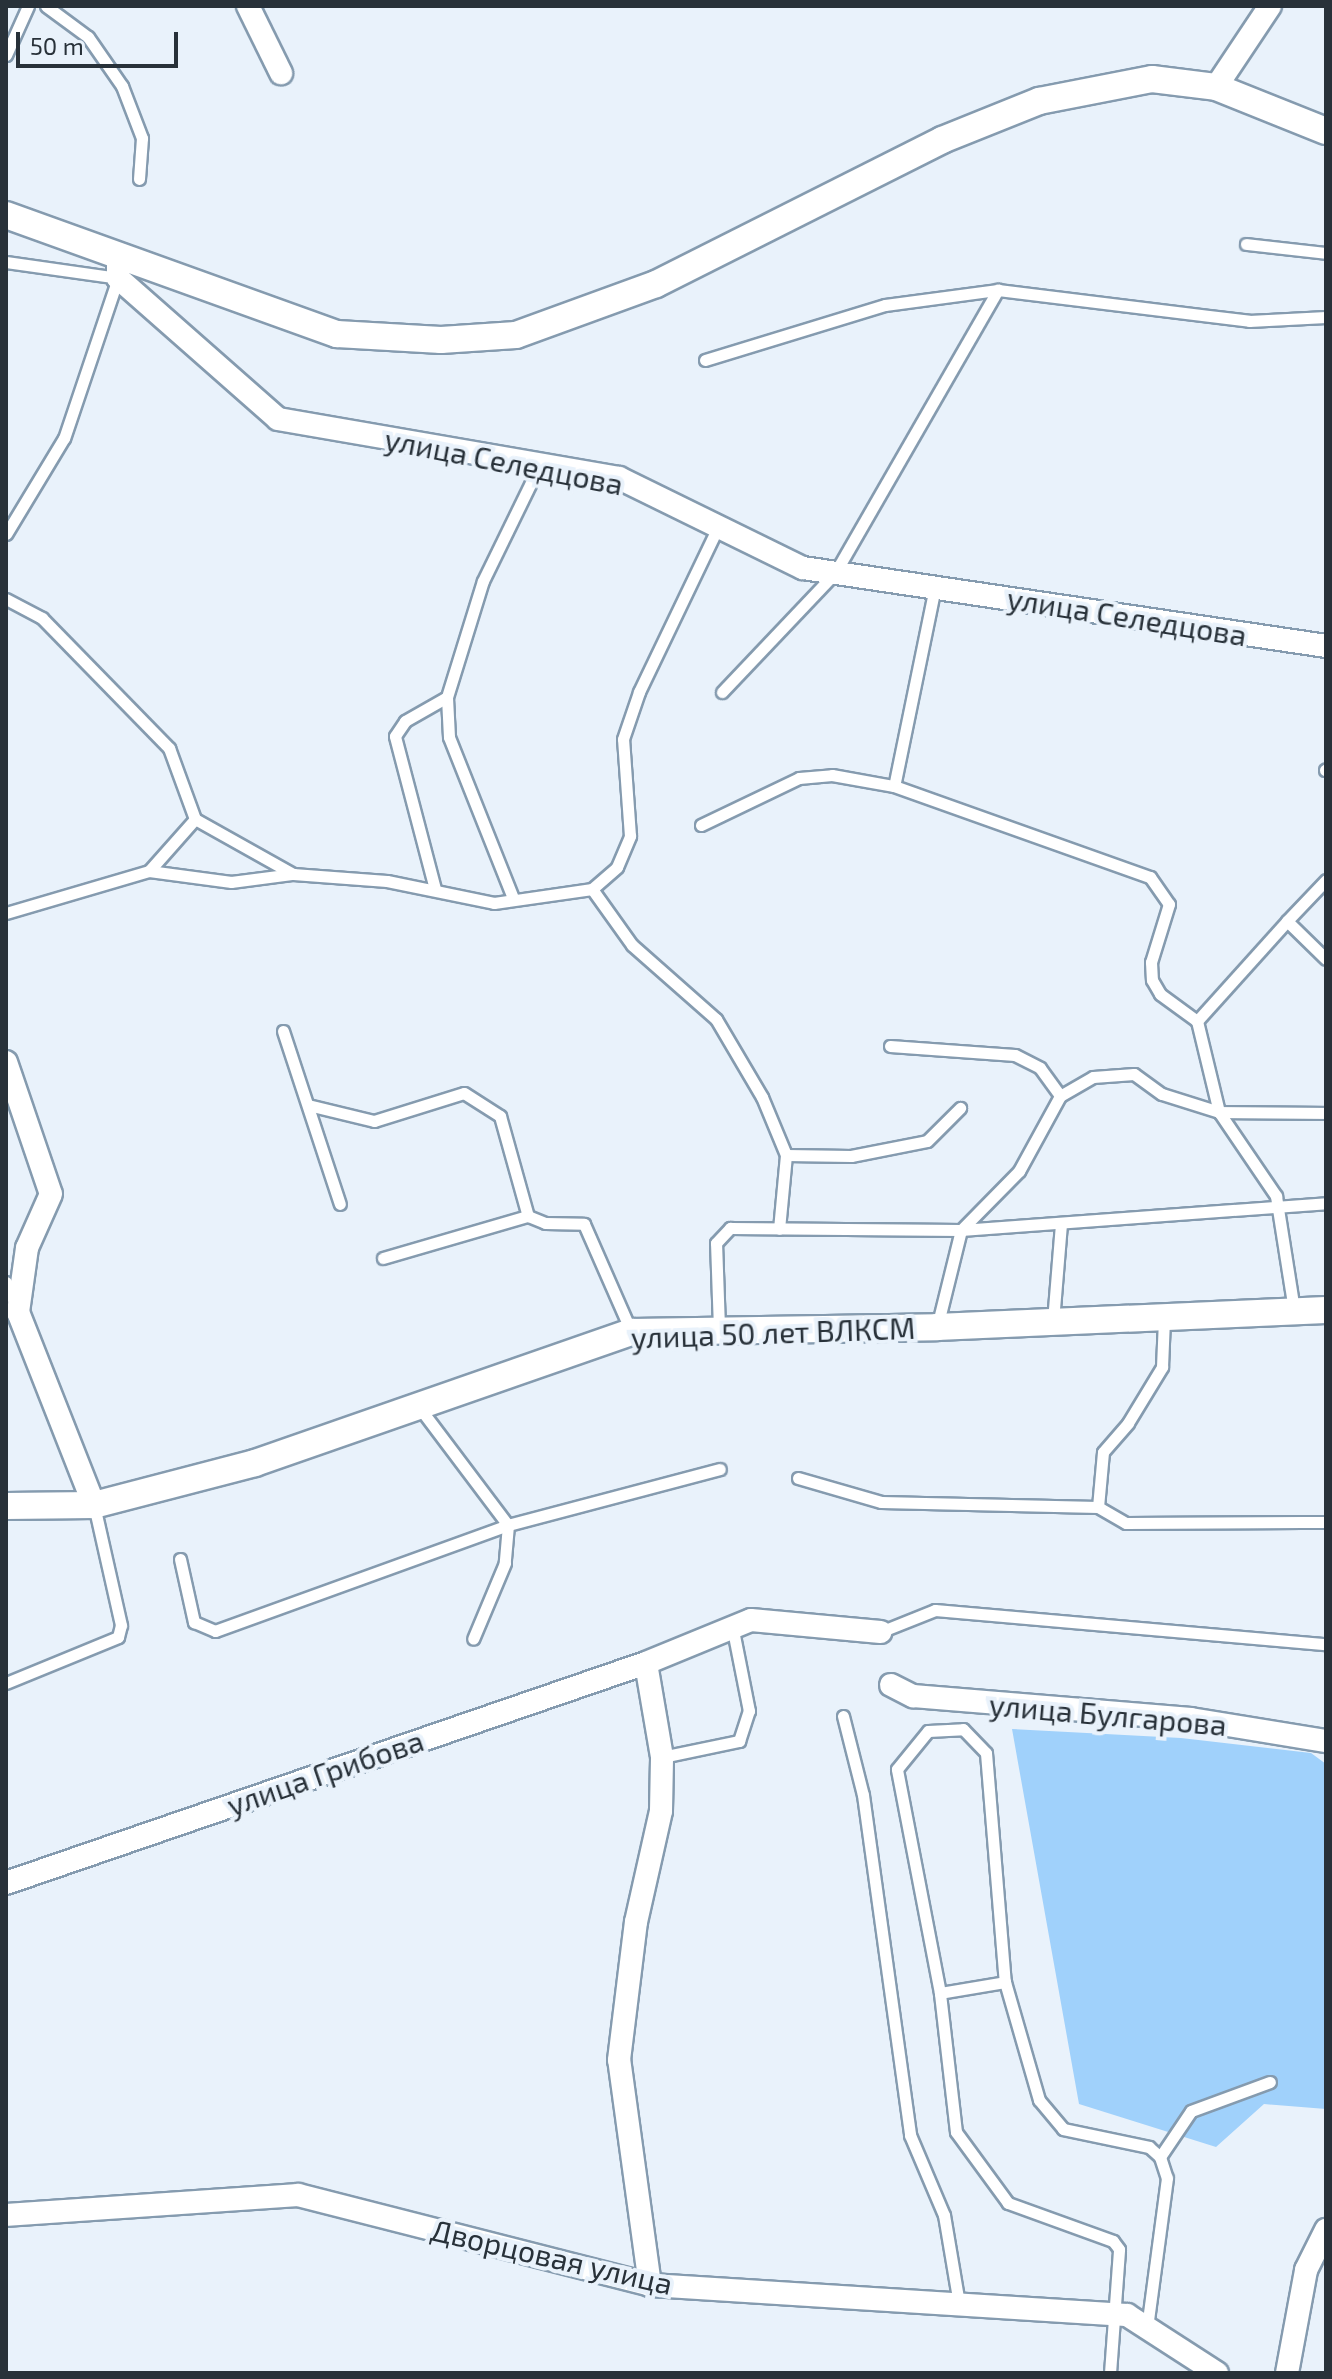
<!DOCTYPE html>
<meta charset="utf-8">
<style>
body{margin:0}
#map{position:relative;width:1332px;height:2379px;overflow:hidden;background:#e9f2fb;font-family:"Exo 2",sans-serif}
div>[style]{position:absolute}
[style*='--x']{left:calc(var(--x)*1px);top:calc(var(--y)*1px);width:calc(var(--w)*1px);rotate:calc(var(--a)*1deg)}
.green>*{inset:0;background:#a0d1fb}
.roads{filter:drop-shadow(2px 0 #859baf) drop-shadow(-2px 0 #859baf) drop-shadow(0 2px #859baf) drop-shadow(0 -2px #859baf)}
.service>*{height:11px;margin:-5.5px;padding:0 5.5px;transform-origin:5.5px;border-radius:5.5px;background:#fff}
.minor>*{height:22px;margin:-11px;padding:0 11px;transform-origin:11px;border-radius:11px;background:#fff}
.tertiary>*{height:26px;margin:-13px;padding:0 13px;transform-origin:13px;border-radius:13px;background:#fff}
span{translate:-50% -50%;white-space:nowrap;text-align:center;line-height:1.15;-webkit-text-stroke:8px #e9f2fb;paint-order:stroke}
.street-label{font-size:30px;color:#283139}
.frame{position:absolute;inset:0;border:8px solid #283139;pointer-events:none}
.scale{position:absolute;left:16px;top:32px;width:162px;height:36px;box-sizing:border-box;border:4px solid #283139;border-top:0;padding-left:10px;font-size:24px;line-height:28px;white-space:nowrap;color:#283139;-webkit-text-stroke:6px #e9f2fb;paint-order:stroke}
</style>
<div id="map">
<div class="green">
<div style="clip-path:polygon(1012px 1729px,1181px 1738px,1311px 1753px,1326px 1764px,1326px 2109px,1264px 2104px,1216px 2147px,1079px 2104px)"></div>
</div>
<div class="roads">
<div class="service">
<div style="--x:46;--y:6;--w:52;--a:36.4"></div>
<div style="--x:88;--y:37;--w:60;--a:55.2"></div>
<div style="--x:122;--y:86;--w:56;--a:69"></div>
<div style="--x:142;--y:138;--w:41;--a:94.2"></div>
<div style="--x:6;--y:55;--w:54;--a:-65.8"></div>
<div style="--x:1246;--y:244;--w:81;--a:6.4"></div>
<div style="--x:6;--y:262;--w:113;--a:8.1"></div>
<div style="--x:118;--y:278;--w:169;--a:108.6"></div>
<div style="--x:64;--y:438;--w:112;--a:121.1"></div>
<div style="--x:705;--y:360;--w:188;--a:-17"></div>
<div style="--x:885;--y:305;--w:114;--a:-7.6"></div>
<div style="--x:998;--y:290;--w:253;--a:7"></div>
<div style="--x:1249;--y:321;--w:77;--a:-3"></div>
<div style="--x:935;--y:587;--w:203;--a:101.6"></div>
<div style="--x:894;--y:786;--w:272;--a:19.6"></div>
<div style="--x:1150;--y:877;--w:33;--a:55"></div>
<div style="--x:1169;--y:904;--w:61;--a:107.2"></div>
<div style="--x:1151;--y:962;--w:18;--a:87"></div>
<div style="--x:1152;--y:980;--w:16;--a:60"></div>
<div style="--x:1160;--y:994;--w:46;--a:36.1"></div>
<div style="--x:1197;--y:1021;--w:94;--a:76.4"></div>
<div style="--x:1219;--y:1112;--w:107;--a:0.5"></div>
<div style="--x:6;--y:599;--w:41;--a:27.8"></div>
<div style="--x:42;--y:618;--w:182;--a:45.7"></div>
<div style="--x:169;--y:748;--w:76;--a:69.9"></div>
<div style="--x:195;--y:819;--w:112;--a:29.3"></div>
<div style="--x:722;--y:692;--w:164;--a:-46.5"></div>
<div style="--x:835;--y:573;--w:327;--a:-60.1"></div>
<div style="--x:1325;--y:770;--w:1;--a:-45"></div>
<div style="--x:701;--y:825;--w:109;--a:-25.6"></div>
<div style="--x:799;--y:778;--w:33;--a:-5"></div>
<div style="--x:832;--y:775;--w:63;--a:10.1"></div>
<div style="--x:149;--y:871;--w:69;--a:-48.5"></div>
<div style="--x:1326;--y:880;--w:57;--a:133.6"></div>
<div style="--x:1287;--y:921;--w:54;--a:44.3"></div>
<div style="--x:435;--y:889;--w:158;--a:-104.7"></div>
<div style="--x:395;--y:736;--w:18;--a:-56"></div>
<div style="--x:405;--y:721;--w:48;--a:-29.7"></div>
<div style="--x:592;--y:889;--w:69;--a:54.5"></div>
<div style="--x:632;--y:945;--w:112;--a:41.4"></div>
<div style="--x:716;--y:1019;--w:91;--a:59.5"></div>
<div style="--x:762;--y:1097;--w:63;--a:67.5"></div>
<div style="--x:786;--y:1155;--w:74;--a:95.4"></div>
<div style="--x:513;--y:898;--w:173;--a:-111.7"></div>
<div style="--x:449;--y:737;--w:40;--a:-92.9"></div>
<div style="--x:447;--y:697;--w:121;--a:-72.8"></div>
<div style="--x:483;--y:581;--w:130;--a:-64"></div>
<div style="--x:6;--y:913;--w:149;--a:-16.4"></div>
<div style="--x:149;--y:871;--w:83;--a:7.6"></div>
<div style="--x:231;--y:882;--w:63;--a:-7.4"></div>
<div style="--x:293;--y:874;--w:94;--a:4.3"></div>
<div style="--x:387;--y:881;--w:109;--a:11.6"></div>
<div style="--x:494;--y:903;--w:99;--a:-8.1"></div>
<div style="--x:592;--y:889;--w:33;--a:-41"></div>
<div style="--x:617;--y:867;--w:34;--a:-67"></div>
<div style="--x:630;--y:836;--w:97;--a:-94.1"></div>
<div style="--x:623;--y:739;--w:50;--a:-71.2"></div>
<div style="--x:639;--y:692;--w:185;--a:-64.4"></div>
<div style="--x:1197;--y:1021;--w:135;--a:-48"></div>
<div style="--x:283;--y:1031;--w:182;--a:71.8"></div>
<div style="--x:890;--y:1046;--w:125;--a:4.1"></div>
<div style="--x:1015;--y:1055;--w:28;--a:27"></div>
<div style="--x:1040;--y:1068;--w:34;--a:54"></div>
<div style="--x:308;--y:1105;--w:68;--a:13.6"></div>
<div style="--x:374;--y:1121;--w:94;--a:-17.3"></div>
<div style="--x:464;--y:1093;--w:43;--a:32.6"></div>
<div style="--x:500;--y:1116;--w:104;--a:74.4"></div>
<div style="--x:528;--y:1216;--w:18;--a:22"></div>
<div style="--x:545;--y:1223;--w:39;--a:1"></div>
<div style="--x:584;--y:1224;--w:117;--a:66.3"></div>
<div style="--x:786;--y:1155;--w:65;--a:0.9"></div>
<div style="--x:851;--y:1156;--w:77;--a:-11.2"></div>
<div style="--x:927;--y:1141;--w:47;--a:-45"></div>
<div style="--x:383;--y:1258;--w:151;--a:-16.2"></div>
<div style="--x:6;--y:1282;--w:24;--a:68"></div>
<div style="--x:1053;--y:1321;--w:98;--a:-85.3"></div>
<div style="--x:937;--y:1327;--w:100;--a:-76.1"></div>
<div style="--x:961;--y:1230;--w:83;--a:-45.5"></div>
<div style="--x:1019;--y:1171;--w:85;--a:-61.3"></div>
<div style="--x:1060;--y:1096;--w:38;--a:-30"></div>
<div style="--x:1093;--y:1077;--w:41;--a:-4.2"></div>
<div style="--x:1134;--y:1074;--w:34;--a:36"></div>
<div style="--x:1162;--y:1094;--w:60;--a:17.5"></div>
<div style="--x:1219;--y:1112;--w:102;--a:55.8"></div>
<div style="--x:1276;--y:1196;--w:115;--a:81"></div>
<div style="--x:719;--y:1328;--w:85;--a:-92"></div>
<div style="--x:716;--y:1243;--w:21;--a:-47"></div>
<div style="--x:730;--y:1228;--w:231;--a:0.5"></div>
<div style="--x:961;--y:1230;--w:366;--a:-4.2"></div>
<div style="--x:419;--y:1407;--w:148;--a:53"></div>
<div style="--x:508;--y:1525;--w:38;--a:95"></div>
<div style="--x:505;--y:1563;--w:82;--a:112.8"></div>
<div style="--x:798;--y:1478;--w:86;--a:16.1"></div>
<div style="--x:881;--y:1502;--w:217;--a:1.3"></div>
<div style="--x:1098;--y:1507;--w:32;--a:30"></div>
<div style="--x:1126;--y:1523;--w:200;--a:-0.3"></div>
<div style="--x:1098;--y:1507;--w:55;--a:-84.8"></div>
<div style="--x:1103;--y:1452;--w:38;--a:-49"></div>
<div style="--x:1128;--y:1423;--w:66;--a:-58.7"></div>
<div style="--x:1162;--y:1367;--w:48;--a:-87.6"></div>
<div style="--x:180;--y:1559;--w:65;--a:77.5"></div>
<div style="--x:194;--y:1622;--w:23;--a:23"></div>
<div style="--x:215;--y:1631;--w:312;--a:-19.9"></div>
<div style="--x:508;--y:1525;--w:219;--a:-14.8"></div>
<div style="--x:880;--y:1632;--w:59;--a:-21.8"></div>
<div style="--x:935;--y:1610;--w:392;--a:5"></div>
<div style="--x:6;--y:1683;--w:121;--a:-22.3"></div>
<div style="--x:118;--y:1637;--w:12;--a:-76"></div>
<div style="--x:121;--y:1625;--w:123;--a:-102.7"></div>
<div style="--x:843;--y:1716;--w:81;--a:75.8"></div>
<div style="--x:863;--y:1795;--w:343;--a:82.1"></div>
<div style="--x:910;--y:2135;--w:87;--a:67"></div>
<div style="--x:944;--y:2215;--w:90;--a:80.4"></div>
<div style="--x:662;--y:1757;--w:79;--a:-11.7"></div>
<div style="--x:739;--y:1741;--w:32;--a:-72"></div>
<div style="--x:749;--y:1711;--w:83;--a:-101.2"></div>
<div style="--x:940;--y:1993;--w:66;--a:-9.6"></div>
<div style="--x:1160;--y:2157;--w:55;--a:-56"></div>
<div style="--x:1191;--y:2111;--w:84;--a:-20.2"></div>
<div style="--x:1110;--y:2373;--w:124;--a:-85.8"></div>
<div style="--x:1119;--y:2249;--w:10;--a:-127"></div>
<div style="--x:1113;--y:2241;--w:112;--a:-160.1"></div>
<div style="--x:1008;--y:2203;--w:88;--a:-126.2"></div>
<div style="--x:956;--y:2132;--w:140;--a:-96.6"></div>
<div style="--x:940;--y:1993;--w:228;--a:-100.9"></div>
<div style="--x:897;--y:1769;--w:49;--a:-50.8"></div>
<div style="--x:928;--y:1731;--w:35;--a:-3"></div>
<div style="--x:963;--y:1729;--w:33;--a:46"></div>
<div style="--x:986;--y:1753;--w:230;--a:85.3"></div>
<div style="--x:1005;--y:1982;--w:123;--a:73.9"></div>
<div style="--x:1039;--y:2100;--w:38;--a:50"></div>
<div style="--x:1063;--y:2129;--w:88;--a:11.8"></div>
<div style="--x:1149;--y:2147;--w:15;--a:42"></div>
<div style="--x:1160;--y:2157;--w:22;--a:72"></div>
<div style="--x:1167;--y:2178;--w:151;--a:97.6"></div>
</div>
<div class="minor">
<div style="--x:248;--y:6;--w:75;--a:63.8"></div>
<div style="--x:1216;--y:87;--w:97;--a:-56.3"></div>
<div style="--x:118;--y:256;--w:22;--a:90"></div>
<div style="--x:118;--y:278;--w:213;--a:41.4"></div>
<div style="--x:278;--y:419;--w:346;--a:9.8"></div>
<div style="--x:619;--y:478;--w:205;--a:26.1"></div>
<div style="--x:803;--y:568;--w:529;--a:8.48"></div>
<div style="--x:6;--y:1062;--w:139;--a:71.2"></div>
<div style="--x:51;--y:1194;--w:59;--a:114"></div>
<div style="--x:27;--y:1248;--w:65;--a:98"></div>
<div style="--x:18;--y:1312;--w:207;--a:68.5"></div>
<div style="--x:891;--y:1685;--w:25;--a:27"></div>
<div style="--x:913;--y:1696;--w:279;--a:4.7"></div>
<div style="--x:1191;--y:1719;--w:137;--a:9.3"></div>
<div style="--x:6;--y:1883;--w:677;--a:-18.97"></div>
<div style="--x:6;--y:2215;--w:293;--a:-3.9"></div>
<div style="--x:298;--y:2195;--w:363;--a:14.3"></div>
<div style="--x:650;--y:2285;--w:478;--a:3.6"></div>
<div style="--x:1127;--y:2315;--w:107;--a:32.8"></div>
<div style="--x:650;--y:2285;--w:227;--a:-97.8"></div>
<div style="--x:619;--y:2060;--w:139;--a:-83"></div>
<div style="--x:636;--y:1922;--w:114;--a:-77.3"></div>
<div style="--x:661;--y:1811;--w:54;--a:-88.9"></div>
<div style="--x:662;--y:1757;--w:95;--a:-99.7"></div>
<div style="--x:646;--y:1663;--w:113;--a:-22.3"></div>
<div style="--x:751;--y:1620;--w:130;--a:5.3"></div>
<div style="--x:1287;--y:2373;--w:105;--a:-79.5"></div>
<div style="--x:1306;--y:2270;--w:45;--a:-63.4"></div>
</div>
<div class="tertiary">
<div style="--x:6;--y:215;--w:352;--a:19.8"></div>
<div style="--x:337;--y:334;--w:104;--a:3.3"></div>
<div style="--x:441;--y:340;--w:75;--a:-3.8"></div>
<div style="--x:516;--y:335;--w:149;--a:-20"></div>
<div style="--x:656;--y:284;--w:320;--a:-26.7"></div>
<div style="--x:942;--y:140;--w:105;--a:-21.9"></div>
<div style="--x:1039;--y:101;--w:115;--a:-11"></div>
<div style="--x:1152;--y:79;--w:64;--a:7.1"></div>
<div style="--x:1216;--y:87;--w:118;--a:21.8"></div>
<div style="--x:6;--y:1506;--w:88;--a:-0.7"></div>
<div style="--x:94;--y:1505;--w:166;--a:-14.6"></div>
<div style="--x:255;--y:1463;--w:399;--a:-19.2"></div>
<div style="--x:632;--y:1332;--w:305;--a:-0.9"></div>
<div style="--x:937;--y:1327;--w:389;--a:-2.5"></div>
</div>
</div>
<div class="street-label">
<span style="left:504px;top:461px;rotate:11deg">улица Селедцова</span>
<span style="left:1127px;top:616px;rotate:9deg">улица Селедцова</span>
<span style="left:773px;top:1332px;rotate:-2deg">улица 50 лет ВЛКСМ</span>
<span style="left:1108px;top:1714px;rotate:5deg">улица Булгарова</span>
<span style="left:325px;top:1772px;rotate:-19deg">улица Грибова</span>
<span style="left:552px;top:2256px;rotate:13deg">Дворцовая улица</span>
</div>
<div class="frame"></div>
<div class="scale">50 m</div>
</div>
